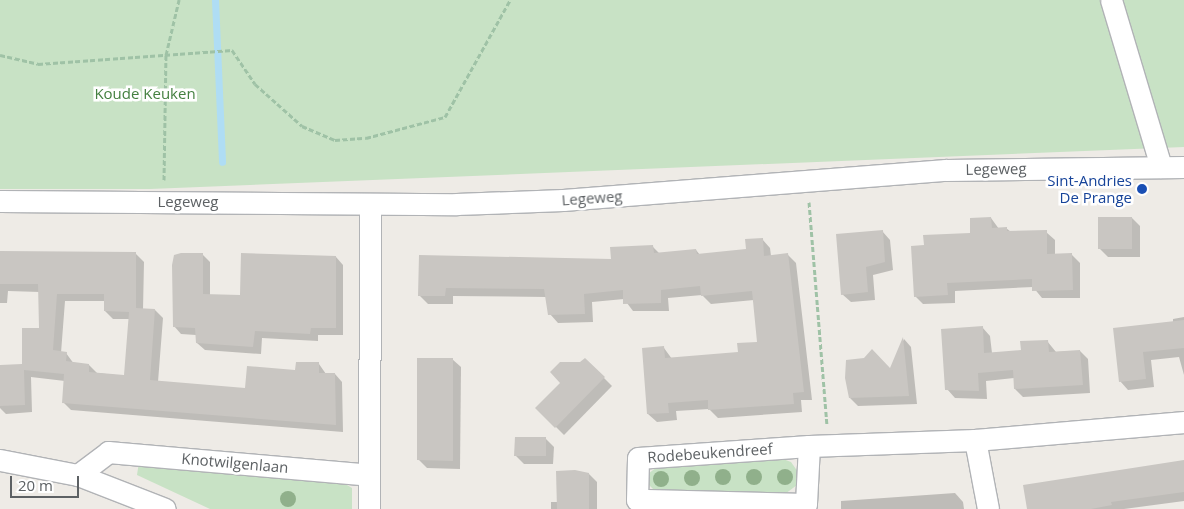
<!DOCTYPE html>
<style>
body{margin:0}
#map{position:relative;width:1184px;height:509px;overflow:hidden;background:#eeebe6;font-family:"Open Sans",sans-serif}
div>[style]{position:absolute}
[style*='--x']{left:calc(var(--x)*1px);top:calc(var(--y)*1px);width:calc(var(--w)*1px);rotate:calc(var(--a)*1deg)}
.green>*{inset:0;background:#c8e2c5}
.shadow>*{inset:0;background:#0003}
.stream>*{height:7px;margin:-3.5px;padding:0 3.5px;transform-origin:3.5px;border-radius:3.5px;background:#afddf4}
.building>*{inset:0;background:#c9c6c2}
.path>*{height:3px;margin-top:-1.5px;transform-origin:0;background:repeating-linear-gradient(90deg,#9fc2a6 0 5px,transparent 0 7.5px)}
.roads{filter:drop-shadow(1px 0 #b1b3b6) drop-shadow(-1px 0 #b1b3b6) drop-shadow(0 1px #b1b3b6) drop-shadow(0 -1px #b1b3b6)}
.minor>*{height:21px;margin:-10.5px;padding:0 10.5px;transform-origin:10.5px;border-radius:10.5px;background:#fff}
.trees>*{width:16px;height:16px;margin:-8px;border-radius:50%;background:#90b08b}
.dots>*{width:14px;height:14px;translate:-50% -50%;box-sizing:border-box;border:2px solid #fff;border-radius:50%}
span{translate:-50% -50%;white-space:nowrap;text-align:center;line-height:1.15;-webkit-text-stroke:5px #fff;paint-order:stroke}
.park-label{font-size:15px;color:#448040}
.street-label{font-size:15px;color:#5d6164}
.transit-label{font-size:15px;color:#164399}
.right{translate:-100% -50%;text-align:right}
.scale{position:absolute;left:10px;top:476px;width:69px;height:22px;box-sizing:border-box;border:2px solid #5d6164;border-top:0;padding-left:6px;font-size:15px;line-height:18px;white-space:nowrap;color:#5d6164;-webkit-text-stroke:4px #fff;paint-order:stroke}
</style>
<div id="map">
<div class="green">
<div style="clip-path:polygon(0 0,1184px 0,1184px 147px,150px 189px,0 189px)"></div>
<div style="clip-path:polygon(783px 459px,791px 462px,798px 472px,797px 485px,785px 494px,654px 490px,648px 484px,648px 474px,657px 467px)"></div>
<div style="clip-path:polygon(139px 462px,342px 482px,352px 488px,352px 509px,210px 509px,137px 475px)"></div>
</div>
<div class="shadow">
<div style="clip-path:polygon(991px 218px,999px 229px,1006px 228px,1011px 232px,1046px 232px,1055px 240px,1055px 255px,1072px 255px,1080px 263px,1080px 298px,1042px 298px,1033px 287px,955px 291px,955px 303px,923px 304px,915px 296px,925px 247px,972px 234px)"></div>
<div style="clip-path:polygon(1132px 218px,1140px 226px,1140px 257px,1108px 257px,1100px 249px)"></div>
<div style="clip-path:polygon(882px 231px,890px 240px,893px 270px,873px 275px,875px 300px,851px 302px,842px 294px)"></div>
<div style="clip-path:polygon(762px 239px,770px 248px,771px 256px,788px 255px,796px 263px,812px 400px,801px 400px,802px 412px,718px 418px,709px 409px,676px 411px,677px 420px,657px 422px,648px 414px,664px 348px,672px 359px,739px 353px,758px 343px,754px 300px,711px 304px,702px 295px,668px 298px,669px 311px,633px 311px,624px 299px,592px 302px,593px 322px,558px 323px,550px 314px,547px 297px,453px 296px,453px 304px,428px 304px,420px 296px,420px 257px,612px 260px,653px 247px,660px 254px,696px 250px,700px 255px,747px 250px)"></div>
<div style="clip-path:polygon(evenodd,0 253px,136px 254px,144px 262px,143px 310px,155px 310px,163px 318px,158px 382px,246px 389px,319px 364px,326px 374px,335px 374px,342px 382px,343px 432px,71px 410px,63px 402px,65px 381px,31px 377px,32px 412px,6px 414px,0 408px,0 366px,24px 366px,40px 330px,40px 292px,8px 291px,7px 303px,0 303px,0 253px,65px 301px,105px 301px,105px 311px,113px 319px,130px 319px,125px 376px,97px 373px,89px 365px,74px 364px,66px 353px,61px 353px,65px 301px)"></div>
<div style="clip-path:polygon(202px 254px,210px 262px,210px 295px,242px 296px,336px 257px,343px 265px,343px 335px,318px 335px,318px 341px,262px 338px,261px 354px,205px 350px,197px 343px,196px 335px,181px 334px,174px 326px)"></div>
<div style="clip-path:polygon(1184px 317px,1184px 375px,1179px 357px,1151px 360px,1154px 387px,1128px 390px,1120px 381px,1114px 329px,1173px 322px,1173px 319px)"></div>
<div style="clip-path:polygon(982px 327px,990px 336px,992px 353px,1022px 351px,1047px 341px,1056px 352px,1080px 351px,1088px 359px,1090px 393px,1023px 397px,1015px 389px,1014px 378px,986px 381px,987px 399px,955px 398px,947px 389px)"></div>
<div style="clip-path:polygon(904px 339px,911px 347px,917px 404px,858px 406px,850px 398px,891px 370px)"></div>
<div style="clip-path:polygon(452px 359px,461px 367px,460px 469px,427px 468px,419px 460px)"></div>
<div style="clip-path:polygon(585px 359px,612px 386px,564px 435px,537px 408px)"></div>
<div style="clip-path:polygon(545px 438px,554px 447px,553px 464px,524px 464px,516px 456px)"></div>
<div style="clip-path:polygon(1184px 461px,1184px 501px,1124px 509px,1029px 509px)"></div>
<div style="clip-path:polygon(589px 474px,597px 482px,597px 509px,551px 509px,551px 502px,558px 502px)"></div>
<div style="clip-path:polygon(955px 493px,963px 502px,964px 509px,841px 509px,841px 501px)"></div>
</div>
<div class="stream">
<div style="--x:215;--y:0;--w:162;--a:87.5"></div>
</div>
<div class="building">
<div style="clip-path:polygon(991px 217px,992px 228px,1007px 227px,1007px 231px,1047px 230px,1047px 254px,1072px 253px,1073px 290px,1032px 291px,1032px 279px,947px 283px,948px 295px,914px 297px,911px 246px,924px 245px,923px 235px,970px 233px,970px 218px)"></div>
<div style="clip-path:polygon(1098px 217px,1132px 217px,1132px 249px,1098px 249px)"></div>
<div style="clip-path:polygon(883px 230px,885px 262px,866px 267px,868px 292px,841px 295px,836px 234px)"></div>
<div style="clip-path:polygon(763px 238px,764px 256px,788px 253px,804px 392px,793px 393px,794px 404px,708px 410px,708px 400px,668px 403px,669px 413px,647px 414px,642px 348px,664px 346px,665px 358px,738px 352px,737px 343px,757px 342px,752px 291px,701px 296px,700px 286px,661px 290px,661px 303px,623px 304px,623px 290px,584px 294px,585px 314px,548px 315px,544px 289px,446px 288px,445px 296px,418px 296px,419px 255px,611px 259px,610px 247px,653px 245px,654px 253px,696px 249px,697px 254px,746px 249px,745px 239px)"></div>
<div style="clip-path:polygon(evenodd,0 251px,136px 252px,136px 308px,155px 309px,150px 380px,245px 388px,247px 366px,295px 370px,296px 362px,319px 362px,319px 373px,335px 373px,336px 425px,62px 403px,64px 374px,24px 370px,25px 405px,0 406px,0 365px,22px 364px,22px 328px,39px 328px,38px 284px,0 284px,0 251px,57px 294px,104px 294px,104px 311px,129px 312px,124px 375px,89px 372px,89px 364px,66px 361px,67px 352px,53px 350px,57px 294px)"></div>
<div style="clip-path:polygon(181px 253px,203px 253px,203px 294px,240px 295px,241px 253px,336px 256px,336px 328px,311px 328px,310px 334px,255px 331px,253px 347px,196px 343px,195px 328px,173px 327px,172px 265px,174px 255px)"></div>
<div style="clip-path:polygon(1184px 320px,1184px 348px,1143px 352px,1146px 379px,1119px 382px,1113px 328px)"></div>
<div style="clip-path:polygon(983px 326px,984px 353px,1021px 350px,1020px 341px,1048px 340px,1049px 352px,1080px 350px,1083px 385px,1014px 389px,1013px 370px,978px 373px,979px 391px,945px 390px,941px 329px)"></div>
<div style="clip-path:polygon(903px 337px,909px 396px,849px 398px,845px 378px,846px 360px,864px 358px,872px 349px,890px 368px)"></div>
<div style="clip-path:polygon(417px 358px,453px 358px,453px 461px,417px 460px)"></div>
<div style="clip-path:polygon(585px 358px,605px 377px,555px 428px,535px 408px,560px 383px,550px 372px,560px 362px,580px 362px)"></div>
<div style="clip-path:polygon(515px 437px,546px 437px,546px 456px,514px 456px)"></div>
<div style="clip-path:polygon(1184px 460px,1184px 492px,1111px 502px,1112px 505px,1091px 509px,1027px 509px,1023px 485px)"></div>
<div style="clip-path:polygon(575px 470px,589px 473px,589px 509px,557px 509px,556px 471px)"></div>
</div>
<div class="path">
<div style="--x:0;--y:55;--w:39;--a:13"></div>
<div style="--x:38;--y:64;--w:195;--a:-4.1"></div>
<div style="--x:232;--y:50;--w:41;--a:55.9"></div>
<div style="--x:255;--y:84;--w:63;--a:41.8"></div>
<div style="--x:302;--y:126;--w:36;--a:23"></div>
<div style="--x:335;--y:140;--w:31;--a:-4"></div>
<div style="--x:366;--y:138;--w:82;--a:-14.9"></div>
<div style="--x:445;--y:117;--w:134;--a:-60.9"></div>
<div style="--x:164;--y:180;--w:125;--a:-89.1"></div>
<div style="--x:166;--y:55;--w:57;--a:-76.7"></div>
<div style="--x:809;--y:202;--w:224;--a:85.4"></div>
</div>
<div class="roads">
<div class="minor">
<div style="--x:1111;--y:0;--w:174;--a:73.3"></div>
<div style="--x:0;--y:201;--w:456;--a:0.4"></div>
<div style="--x:456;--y:204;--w:107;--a:-2.1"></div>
<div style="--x:563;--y:200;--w:384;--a:-4.5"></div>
<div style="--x:946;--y:170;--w:238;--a:-0.7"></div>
<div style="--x:975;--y:440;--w:70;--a:79.3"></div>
<div style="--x:809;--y:446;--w:58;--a:93"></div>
<div style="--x:806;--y:504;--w:169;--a:-178.6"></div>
<div style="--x:637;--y:500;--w:42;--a:-88.6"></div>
<div style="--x:638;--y:458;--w:171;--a:-4"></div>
<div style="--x:809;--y:446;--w:166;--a:-2.1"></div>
<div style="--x:975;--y:440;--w:210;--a:-4.9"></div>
<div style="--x:0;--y:460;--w:79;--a:10.9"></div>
<div style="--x:78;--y:475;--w:38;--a:-37"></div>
<div style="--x:108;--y:452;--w:262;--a:5"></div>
<div style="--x:78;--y:475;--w:93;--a:21.3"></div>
<div style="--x:369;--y:509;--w:305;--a:-89.8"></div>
</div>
</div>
<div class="trees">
<div style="left:723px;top:477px"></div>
<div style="left:754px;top:477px"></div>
<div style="left:785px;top:477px"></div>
<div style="left:692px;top:478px"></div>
<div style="left:661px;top:479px"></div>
<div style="left:288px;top:499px"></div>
</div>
<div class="dots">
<div style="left:1142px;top:189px;background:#1a4fb4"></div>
</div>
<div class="park-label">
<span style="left:145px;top:94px">Koude Keuken</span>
</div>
<div class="street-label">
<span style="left:996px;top:169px;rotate:-1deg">Legeweg</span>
<span style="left:592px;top:198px;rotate:-4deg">Legeweg</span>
<span style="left:188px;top:202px">Legeweg</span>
<span style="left:710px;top:453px;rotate:-4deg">Rodebeukendreef</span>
<span style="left:235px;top:463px;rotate:5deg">Knotwilgenlaan</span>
</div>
<div class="transit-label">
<span class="right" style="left:1132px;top:189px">Sint-Andries<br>De Prange</span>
</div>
<div class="scale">20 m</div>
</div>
